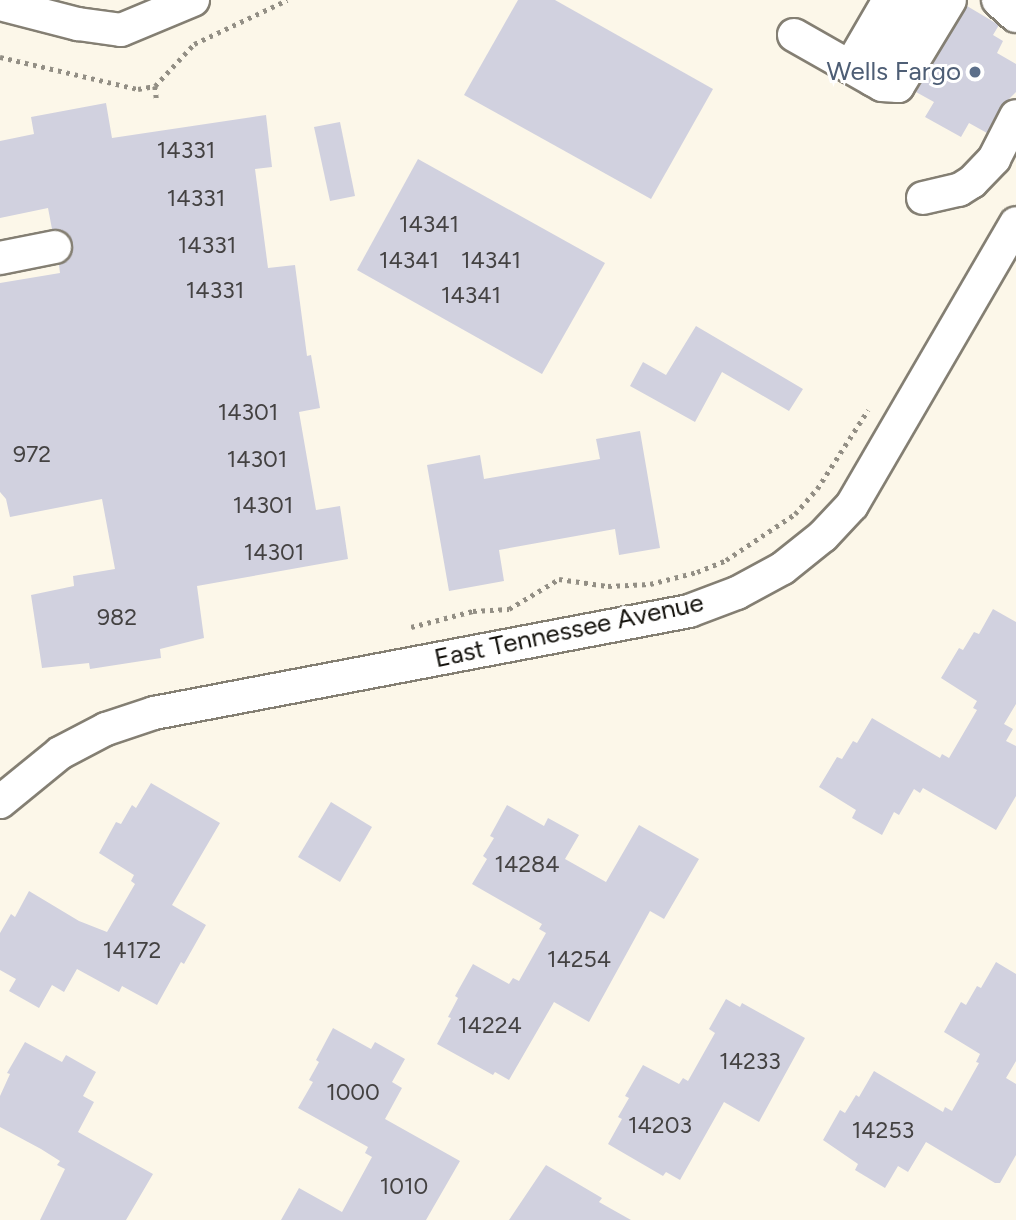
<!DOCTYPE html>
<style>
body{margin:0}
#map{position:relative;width:1016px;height:1220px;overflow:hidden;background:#fcf7e9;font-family:Figtree,sans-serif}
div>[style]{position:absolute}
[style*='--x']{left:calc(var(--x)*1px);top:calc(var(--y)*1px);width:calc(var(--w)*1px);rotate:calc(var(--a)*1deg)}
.building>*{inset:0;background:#d1d1df}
.path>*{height:4.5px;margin-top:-2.25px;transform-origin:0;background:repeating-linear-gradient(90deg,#938f85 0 3.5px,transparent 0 8.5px)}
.roads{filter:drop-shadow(2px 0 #847f73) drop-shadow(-2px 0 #847f73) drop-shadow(0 2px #847f73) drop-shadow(0 -2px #847f73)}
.minor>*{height:32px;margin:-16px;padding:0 16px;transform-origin:16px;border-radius:16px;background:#fff}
.dots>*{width:19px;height:19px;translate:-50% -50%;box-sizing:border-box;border:4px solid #fff;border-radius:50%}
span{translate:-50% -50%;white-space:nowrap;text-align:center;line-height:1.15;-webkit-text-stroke:6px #fff;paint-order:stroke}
.number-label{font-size:23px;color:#444242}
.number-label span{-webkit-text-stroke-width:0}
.service-label{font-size:26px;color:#4e5e75}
.right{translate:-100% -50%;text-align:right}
.street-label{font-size:26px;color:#15130e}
</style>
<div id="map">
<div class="building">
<div style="clip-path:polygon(518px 0,555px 0,713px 89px,651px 199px,464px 95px)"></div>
<div style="clip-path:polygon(967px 6px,999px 25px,993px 35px,1003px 41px,997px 53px,1016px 64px,1016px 92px,1000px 108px,987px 133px,969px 123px,961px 137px,925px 117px,934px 102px,916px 92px)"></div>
<div style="clip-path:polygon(106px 103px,112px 138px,266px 115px,272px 167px,255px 169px,268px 268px,295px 265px,307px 356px,311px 355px,320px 408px,299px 412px,316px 510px,340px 506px,348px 559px,197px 586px,204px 638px,160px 649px,161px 658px,90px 669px,89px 663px,42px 668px,31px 595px,74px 586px,73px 576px,115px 569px,102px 499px,10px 517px,6px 499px,0 492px,0 283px,60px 273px,59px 265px,68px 260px,73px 244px,68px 234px,52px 229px,48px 208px,0 218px,0 141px,34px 134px,31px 117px)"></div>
<div style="clip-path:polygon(340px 122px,355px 196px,330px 201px,314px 127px)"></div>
<div style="clip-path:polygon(418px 159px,605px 263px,542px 374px,357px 270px)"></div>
<div style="clip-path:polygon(696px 326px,803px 389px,789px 411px,722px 372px,695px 422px,630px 386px,643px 362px,666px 375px)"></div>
<div style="clip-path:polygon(640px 431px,660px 548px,619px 555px,615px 529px,499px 550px,504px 581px,449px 591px,427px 465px,480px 455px,484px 479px,600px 459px,596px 439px)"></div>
<div style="clip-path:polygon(993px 609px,1016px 622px,1016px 704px,1004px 724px,1013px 729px,1006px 741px,1016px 746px,1016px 796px,996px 830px,923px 788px,920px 793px,914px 789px,899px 815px,894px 812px,882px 835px,852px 818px,856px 810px,819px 787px,837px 757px,842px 759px,853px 741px,857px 743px,872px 718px,940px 758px,942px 754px,949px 758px,977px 710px,973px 708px,977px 701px,941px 678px,959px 648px,963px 650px,974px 632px,979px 634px)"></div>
<div style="clip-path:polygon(151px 783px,220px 823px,172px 905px,206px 925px,184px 964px,181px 962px,157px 1005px,122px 986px,119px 992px,77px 969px,64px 992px,52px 985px,39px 1008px,9px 991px,16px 979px,0 970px,0 933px,11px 914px,15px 917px,29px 891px,79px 921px,107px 932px,135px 884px,131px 881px,134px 875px,99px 853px,116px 822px,121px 824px,132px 805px,136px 808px)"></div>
<div style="clip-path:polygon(331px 802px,372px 827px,340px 882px,298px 857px)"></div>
<div style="clip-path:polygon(507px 805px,544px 826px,548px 818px,579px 835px,565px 859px,606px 882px,639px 825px,699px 859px,664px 919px,650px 911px,589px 1022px,554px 1002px,509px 1080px,495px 1072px,493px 1075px,437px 1044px,451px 1018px,448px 1017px,458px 998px,455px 996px,473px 964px,509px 984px,513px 978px,519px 981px,546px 933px,539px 929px,542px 924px,472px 884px,487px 859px,483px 856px,494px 838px,490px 836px)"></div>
<div style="clip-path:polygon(996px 962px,1016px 974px,1016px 1061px,1006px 1078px,1016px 1084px,1016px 1155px,1000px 1183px,995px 1183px,926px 1142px,908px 1172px,898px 1166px,885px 1188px,855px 1170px,858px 1164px,823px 1140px,840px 1110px,845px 1113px,856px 1095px,859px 1097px,874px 1071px,943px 1112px,945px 1107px,952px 1111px,979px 1063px,976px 1062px,980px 1054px,944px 1032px,961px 1002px,966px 1005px,977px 986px,981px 988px)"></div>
<div style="clip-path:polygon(726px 999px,740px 1007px,742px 1003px,805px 1038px,759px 1122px,724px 1102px,680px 1180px,666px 1172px,663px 1176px,608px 1144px,622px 1119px,618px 1117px,629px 1098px,625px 1096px,643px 1065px,679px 1084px,683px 1078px,688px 1081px,715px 1033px,709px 1029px)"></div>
<div style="clip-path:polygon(333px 1028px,371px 1049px,375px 1042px,405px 1059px,392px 1082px,402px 1088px,385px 1119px,460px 1161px,426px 1220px,281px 1220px,299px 1188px,342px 1212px,372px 1157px,365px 1153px,368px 1147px,298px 1108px,313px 1082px,309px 1080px,319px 1062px,316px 1060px)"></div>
<div style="clip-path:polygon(25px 1042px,62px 1062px,66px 1055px,96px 1072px,83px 1096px,94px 1102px,78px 1132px,153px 1174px,126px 1220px,40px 1220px,65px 1169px,57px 1165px,60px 1161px,41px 1149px,0 1127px,0 1096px,10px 1074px,7px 1073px)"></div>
<div style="clip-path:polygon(546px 1165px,602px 1198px,599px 1202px,631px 1220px,509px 1220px)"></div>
</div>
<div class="path">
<div style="--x:0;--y:57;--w:142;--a:13.1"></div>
<div style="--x:138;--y:89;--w:17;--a:-10"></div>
<div style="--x:155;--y:86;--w:57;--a:-47.1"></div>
<div style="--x:194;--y:44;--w:103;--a:-25.3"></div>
<div style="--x:155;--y:86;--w:16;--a:83"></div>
<div style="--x:411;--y:627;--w:64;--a:-14.5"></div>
<div style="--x:473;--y:611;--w:36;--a:-3"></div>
<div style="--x:509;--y:609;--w:58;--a:-31"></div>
<div style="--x:559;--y:579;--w:49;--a:8.1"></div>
<div style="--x:608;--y:586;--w:42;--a:-2.7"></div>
<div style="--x:650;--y:584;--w:49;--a:-14.3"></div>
<div style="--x:697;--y:572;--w:31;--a:-22"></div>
<div style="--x:726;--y:560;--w:83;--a:-33.7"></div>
<div style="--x:795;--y:514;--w:33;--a:-49"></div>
<div style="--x:817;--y:489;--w:94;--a:-57.2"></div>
</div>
<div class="roads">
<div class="minor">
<div style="--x:998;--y:0;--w:24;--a:42"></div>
<div style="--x:0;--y:4;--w:81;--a:14.4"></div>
<div style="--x:78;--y:24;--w:43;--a:7.9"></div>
<div style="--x:121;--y:30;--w:78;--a:-22.6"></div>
<div style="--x:794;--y:35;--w:101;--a:29.6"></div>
<div style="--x:882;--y:85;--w:16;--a:4"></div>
<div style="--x:898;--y:86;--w:100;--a:-58.8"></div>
<div style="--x:850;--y:67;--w:78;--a:-59.8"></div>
<div style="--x:873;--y:80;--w:92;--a:-60.1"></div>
<div style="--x:923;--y:198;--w:37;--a:-13"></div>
<div style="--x:959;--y:190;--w:15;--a:-32"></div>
<div style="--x:972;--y:182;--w:32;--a:-46"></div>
<div style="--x:994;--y:159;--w:48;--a:-62.9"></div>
<div style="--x:0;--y:258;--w:56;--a:-11.3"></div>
<div style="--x:0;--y:802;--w:77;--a:-39.2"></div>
<div style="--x:60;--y:753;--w:52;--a:-27.6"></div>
<div style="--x:106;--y:729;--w:51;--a:-18.4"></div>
<div style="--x:154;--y:713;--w:545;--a:-10.79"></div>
<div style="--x:689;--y:611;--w:51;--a:-20.6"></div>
<div style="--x:737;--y:593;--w:52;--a:-28.5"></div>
<div style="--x:783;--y:568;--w:51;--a:-38.7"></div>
<div style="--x:823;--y:536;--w:42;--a:-46.9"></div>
<div style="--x:852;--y:505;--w:326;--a:-59.8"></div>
</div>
</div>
<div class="dots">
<div style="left:975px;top:72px;background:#5c6f8a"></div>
</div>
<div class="number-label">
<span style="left:186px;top:150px">14331</span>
<span style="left:196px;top:198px">14331</span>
<span style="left:429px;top:224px">14341</span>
<span style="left:207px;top:245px">14331</span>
<span style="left:409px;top:260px">14341</span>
<span style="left:491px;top:260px">14341</span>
<span style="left:215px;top:290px">14331</span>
<span style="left:471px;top:295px">14341</span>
<span style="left:248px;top:412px">14301</span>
<span style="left:32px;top:454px">972</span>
<span style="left:257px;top:459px">14301</span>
<span style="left:263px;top:505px">14301</span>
<span style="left:274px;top:552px">14301</span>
<span style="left:117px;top:617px">982</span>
<span style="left:527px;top:864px">14284</span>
<span style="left:132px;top:950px">14172</span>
<span style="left:579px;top:959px">14254</span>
<span style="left:490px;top:1025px">14224</span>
<span style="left:750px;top:1061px">14233</span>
<span style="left:353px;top:1092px">1000</span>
<span style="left:660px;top:1125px">14203</span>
<span style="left:883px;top:1130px">14253</span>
<span style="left:404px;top:1186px">1010</span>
</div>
<div class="service-label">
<span class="right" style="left:961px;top:72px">Wells Fargo</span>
</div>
<div class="street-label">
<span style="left:569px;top:631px;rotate:-12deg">East Tennessee Avenue</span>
</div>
</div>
